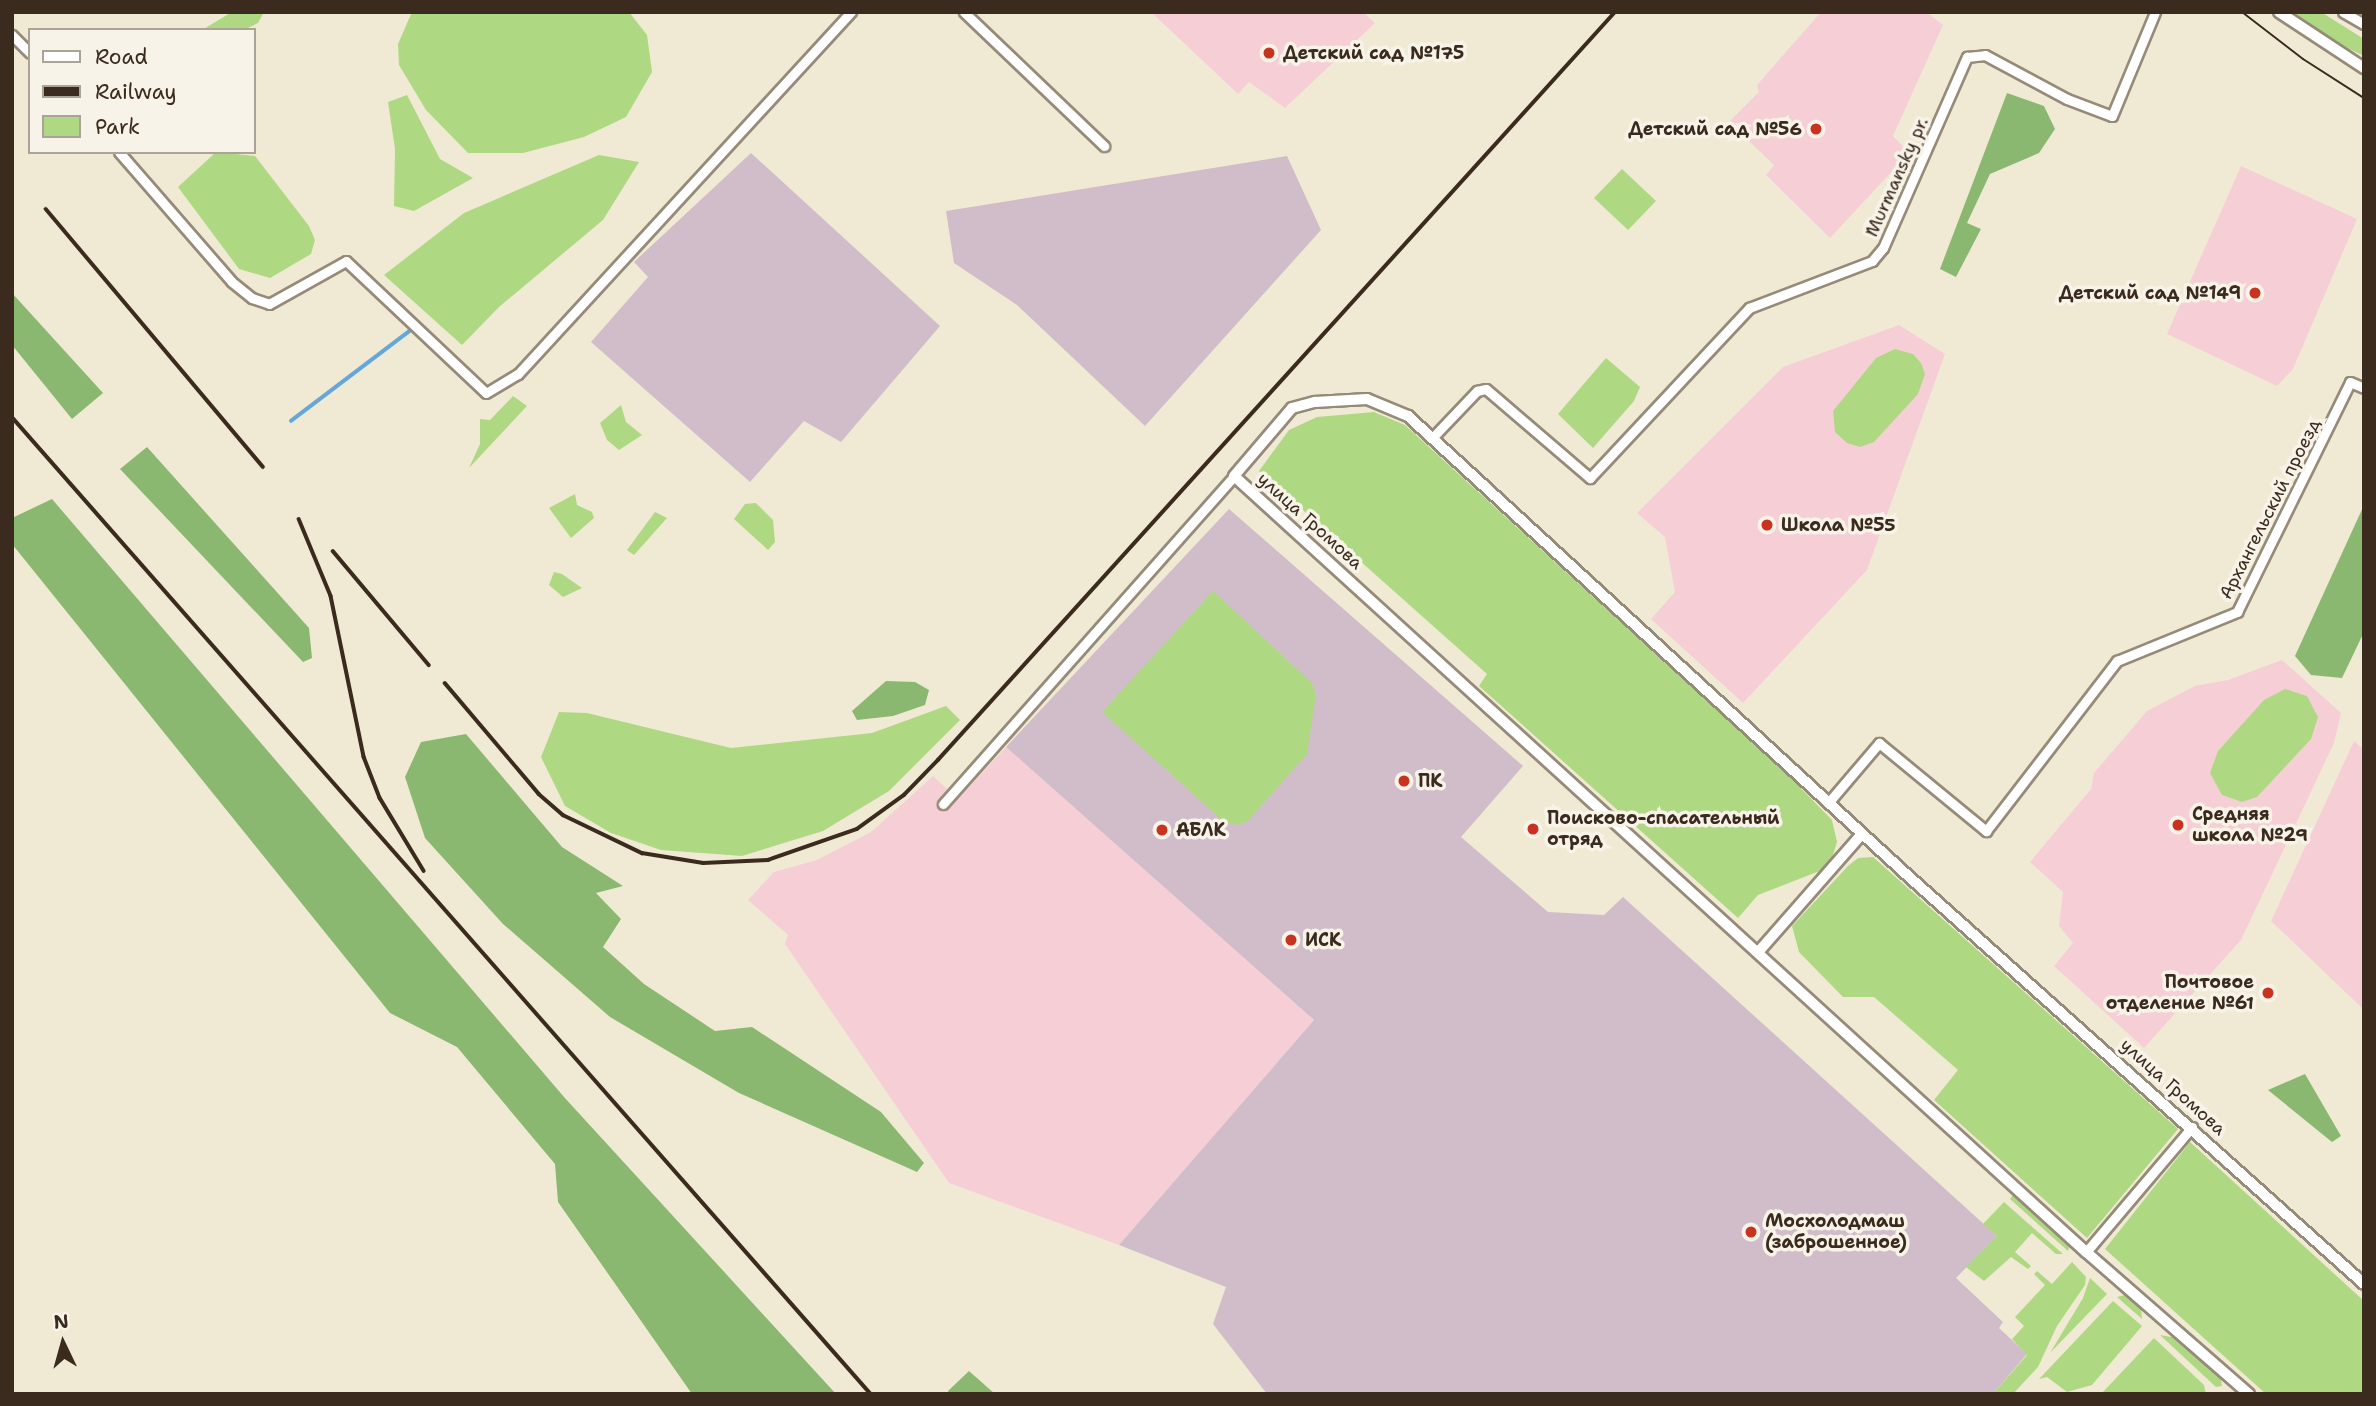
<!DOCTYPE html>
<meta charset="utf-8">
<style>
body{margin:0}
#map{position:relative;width:2376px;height:1406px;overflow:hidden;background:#f0ead4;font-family:"Shantell Sans",sans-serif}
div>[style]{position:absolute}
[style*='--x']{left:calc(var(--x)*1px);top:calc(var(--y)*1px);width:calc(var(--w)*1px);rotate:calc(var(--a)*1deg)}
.built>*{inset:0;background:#f6cfd6}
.industrial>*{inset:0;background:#d1bdc9}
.green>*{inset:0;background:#afd883}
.forest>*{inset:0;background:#8bb871}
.stream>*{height:3.5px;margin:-1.75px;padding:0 1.75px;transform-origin:1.75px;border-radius:1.75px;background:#65a7d9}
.roads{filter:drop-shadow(2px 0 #968a79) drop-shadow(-2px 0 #968a79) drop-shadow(0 2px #968a79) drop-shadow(0 -2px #968a79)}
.minor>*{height:9px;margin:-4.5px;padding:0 4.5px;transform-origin:4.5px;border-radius:4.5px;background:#fff}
.tertiary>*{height:10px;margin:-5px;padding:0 5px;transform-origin:5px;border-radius:5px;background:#fff}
.tram>*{height:2px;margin:-1px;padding:0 1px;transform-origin:1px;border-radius:1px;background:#3b2a1e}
.rail>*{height:3.5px;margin:-1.75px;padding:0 1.75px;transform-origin:1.75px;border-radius:1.75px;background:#3b2a1e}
.dots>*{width:19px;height:19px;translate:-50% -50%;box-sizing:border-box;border:4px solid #f7f3e8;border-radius:50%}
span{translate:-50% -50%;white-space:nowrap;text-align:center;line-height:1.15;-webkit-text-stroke:7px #f7f3e8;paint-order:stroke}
.poi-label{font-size:18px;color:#3b2a1e;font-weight:700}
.left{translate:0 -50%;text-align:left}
.right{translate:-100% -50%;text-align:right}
.street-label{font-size:18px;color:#3b2a1e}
.frame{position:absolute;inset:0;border:14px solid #3b2a1e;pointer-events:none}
.legend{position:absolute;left:28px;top:28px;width:228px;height:126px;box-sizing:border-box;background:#f7f3e8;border:2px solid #aca397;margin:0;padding:9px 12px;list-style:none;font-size:21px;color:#3b2a1e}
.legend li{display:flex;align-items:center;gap:14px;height:35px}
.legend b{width:35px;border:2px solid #aca397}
.north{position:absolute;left:28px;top:1308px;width:70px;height:70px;-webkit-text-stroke:5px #f7f3e8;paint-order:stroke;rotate:355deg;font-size:19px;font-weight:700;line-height:28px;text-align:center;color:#3b2a1e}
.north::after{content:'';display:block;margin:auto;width:24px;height:32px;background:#3b2a1e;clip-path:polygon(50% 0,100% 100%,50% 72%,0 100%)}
</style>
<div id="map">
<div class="built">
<div style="clip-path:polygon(1151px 12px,1363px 12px,1375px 23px,1285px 108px,1249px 82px,1238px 94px)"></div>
<div style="clip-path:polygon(1821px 12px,1926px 12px,1943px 25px,1893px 136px,1906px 149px,1897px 166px,1830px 238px,1766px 175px,1774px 165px,1729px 122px,1759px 92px,1757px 85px)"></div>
<div style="clip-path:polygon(2241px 166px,2357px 219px,2293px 369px,2277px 386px,2167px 334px)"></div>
<div style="clip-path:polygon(1899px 325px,1945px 354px,1867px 570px,1743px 703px,1651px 619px,1675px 592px,1665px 537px,1637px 513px,1783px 367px)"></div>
<div style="clip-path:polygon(2282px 660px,2341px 713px,2334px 743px,2241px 940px,2144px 1048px,2054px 966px,2073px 943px,2059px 926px,2063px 892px,2030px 862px,2091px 789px,2094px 773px,2147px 711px,2195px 686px,2228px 680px)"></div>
<div style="clip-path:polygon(2354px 741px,2364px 750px,2363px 1009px,2271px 921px)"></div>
<div style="clip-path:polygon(1006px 747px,1314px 1020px,1119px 1245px,949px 1183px,785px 944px,788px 935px,748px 900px,774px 872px,817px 860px,871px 832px,933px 776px,958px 799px)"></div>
</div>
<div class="industrial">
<div style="clip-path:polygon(751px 153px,940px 326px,841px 442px,804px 421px,750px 482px,591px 342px,648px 277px,634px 262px)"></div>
<div style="clip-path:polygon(1287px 156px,1321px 230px,1145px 426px,1017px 305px,954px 263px,946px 211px)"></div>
<div style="clip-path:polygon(1229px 509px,1523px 766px,1461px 837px,1548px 912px,1604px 915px,1623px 897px,1997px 1236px,1956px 1278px,2003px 1322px,1999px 1328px,2027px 1354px,1993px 1394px,1267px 1394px,1213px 1324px,1226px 1287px,1119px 1245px,1314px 1020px,1006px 747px)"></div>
</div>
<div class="green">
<div style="clip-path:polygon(232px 12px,264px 12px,258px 23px,244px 30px,202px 30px)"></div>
<div style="clip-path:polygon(412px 12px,629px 12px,647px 35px,652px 72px,626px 117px,584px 137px,523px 153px,468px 153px,426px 110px,399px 65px,398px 44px)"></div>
<div style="clip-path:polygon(2294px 12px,2321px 12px,2364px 39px,2364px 56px,2333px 41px)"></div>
<div style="clip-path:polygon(407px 95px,440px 159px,473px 178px,414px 211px,394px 206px,395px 149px,388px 102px)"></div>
<div style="clip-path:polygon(216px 152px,255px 156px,309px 226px,315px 240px,311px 254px,270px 278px,239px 269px,178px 187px)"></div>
<div style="clip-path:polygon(599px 155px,639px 162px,603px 220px,499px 307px,462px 345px,384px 275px,464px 213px)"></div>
<div style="clip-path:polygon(1622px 169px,1656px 201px,1628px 230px,1594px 198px)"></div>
<div style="clip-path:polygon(1895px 349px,1913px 354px,1921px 363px,1925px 374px,1918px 394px,1874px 442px,1860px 447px,1847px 443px,1835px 432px,1833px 411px,1876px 358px)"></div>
<div style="clip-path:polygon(1606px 358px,1640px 387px,1634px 401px,1593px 448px,1558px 414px)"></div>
<div style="clip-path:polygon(513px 396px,527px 406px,469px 468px,480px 444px,480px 419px,490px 420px)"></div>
<div style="clip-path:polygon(621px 405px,626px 422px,642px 435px,619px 450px,607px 440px,600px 423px)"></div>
<div style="clip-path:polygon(1374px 412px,1405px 425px,1786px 773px,1832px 820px,1837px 842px,1832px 858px,1822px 870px,1758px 895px,1738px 918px,1479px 686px,1487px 674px,1259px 471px,1289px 430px,1317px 417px)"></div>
<div style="clip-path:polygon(575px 494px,577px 505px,592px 512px,594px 518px,571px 538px,549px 508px)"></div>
<div style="clip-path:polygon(756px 503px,773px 520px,775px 542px,768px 550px,734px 519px,745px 504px)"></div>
<div style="clip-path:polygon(655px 512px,667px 518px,634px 555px,627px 550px)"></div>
<div style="clip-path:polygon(554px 572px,562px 574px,582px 588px,563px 597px,549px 585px)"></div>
<div style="clip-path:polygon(1213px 591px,1312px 683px,1316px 695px,1307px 754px,1248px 821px,1237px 825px,1223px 821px,1102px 712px)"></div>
<div style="clip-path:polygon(2285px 689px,2307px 696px,2318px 717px,2311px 739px,2257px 797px,2242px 802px,2222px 795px,2210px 773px,2218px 751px,2264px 700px)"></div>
<div style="clip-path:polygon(946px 706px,960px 720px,889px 791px,823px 831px,742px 856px,661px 850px,611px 833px,565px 806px,541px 757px,559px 712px,587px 713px,731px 748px,872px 733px)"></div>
<div style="clip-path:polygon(1873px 857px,2178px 1129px,2087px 1238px,1934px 1100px,1958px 1070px,1874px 997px,1843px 997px,1799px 952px,1792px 926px,1848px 866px,1858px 858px)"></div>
<div style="clip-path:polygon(2190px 1142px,2364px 1301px,2364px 1394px,2266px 1394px,2105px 1249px)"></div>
<div style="clip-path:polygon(2017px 1190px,2071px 1243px,2068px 1251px,2010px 1199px)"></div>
<div style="clip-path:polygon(2004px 1202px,2063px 1254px,2056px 1254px,2032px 1233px,2015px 1252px,2031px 1266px,2028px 1269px,2011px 1257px,1984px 1281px,1966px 1267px,1997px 1236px,1983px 1224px)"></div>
<div style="clip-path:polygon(2072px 1262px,2086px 1277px,2085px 1285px,2057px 1326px,2038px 1367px,2013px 1394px,1993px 1394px,2027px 1355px,2012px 1339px,2024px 1326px,2015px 1317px,2045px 1285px,2034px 1274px,2037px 1271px,2052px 1284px)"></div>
<div style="clip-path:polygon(2090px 1278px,2107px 1294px,2050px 1353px,2083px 1298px)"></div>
<div style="clip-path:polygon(2129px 1294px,2141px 1306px,2142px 1319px,2117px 1297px)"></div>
<div style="clip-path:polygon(2113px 1301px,2142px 1326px,2092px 1385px,2067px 1392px,2047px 1377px,2039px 1379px)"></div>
<div style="clip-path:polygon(2160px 1335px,2177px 1338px,2220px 1372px,2222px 1386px,2216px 1387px)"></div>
<div style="clip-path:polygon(2154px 1338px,2204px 1385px,2206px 1394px,2101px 1394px)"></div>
</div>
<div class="forest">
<div style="clip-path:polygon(2007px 93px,2044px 106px,2055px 129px,2039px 153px,1990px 174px,1967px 223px,1981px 229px,1956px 277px,1940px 269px)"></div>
<div style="clip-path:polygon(12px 293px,103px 393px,72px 419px,12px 345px)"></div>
<div style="clip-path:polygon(147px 447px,309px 628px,312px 658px,303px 662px,120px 469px)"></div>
<div style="clip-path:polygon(52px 499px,564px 1097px,836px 1394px,692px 1394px,558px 1202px,555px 1164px,457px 1047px,390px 1013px,12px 544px,12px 518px)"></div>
<div style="clip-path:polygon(2364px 505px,2364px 632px,2342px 678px,2311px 675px,2295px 656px)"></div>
<div style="clip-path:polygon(886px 681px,915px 682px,929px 690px,925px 705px,893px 716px,857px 720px,852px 711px)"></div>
<div style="clip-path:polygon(466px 734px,562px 847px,623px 886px,596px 893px,621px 919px,603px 947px,644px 984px,715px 1031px,752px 1027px,881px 1112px,924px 1163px,917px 1172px,739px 1093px,610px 1017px,503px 924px,425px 838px,405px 777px,421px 742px)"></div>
<div style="clip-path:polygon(2305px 1074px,2341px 1136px,2332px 1142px,2268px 1090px)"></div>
<div style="clip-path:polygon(969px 1371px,995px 1394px,950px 1394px,948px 1391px)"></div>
</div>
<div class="stream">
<div style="--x:291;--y:421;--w:151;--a:-37.2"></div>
</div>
<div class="roads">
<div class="minor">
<div style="--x:964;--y:12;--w:194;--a:43.7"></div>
<div style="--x:2343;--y:12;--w:24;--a:30"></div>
<div style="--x:12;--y:35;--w:25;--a:45"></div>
<div style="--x:119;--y:152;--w:172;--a:49"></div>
<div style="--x:232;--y:282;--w:26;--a:39"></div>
<div style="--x:252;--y:298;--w:18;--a:19"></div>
<div style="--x:269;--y:304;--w:88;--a:-29.2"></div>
<div style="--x:346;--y:261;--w:192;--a:43.3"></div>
<div style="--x:486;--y:393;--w:37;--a:-31"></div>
<div style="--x:518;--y:374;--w:492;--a:-47.4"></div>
<div style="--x:1433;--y:437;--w:64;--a:-46.3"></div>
<div style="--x:1477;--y:391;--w:9;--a:-13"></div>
<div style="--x:1486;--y:389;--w:137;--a:40.6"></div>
<div style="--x:1590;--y:478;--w:233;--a:-46.9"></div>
<div style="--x:1749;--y:308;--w:132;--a:-20.9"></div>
<div style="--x:1872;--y:261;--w:17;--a:-50"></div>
<div style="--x:1883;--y:248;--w:209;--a:-66.3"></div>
<div style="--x:1967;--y:57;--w:18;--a:-6"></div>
<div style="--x:1985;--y:55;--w:93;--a:28.2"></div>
<div style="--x:2067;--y:99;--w:48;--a:20.7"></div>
<div style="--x:2112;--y:116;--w:113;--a:-67.5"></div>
<div style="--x:1828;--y:803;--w:79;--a:-49.6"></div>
<div style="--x:1879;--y:743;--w:139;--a:39.4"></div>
<div style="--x:1986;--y:831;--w:215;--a:-52.4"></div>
<div style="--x:2117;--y:661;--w:130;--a:-22.2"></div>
<div style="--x:2237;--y:612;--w:256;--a:-63.8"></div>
<div style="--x:2350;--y:382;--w:15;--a:23"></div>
<div style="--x:943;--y:804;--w:438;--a:-48.4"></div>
<div style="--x:2086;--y:1252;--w:164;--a:-49.7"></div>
</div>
<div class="tertiary">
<div style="--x:2279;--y:12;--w:102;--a:33.4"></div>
<div style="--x:1760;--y:950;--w:154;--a:-48.7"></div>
<div style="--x:2249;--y:1394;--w:216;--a:-138.9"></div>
<div style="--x:2086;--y:1252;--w:1152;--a:-137.67"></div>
<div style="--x:1234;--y:476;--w:89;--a:-49.5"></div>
<div style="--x:1292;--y:408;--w:24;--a:-15"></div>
<div style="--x:1315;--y:402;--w:52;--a:-3.3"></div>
<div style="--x:1367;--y:399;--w:44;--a:22.5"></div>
<div style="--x:1408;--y:416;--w:677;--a:42.6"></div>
<div style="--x:1906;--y:874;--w:615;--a:41.83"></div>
</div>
</div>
<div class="tram">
<div style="--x:2242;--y:12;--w:77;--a:37.6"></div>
<div style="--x:2303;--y:59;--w:72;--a:32.6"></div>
</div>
<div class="rail">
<div style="--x:46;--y:209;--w:337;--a:49.9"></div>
<div style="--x:12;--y:417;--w:1301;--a:48.68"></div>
<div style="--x:299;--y:519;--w:83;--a:67.4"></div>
<div style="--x:331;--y:596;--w:164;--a:78.4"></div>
<div style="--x:364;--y:757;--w:44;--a:68.7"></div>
<div style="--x:380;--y:798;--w:85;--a:58.9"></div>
<div style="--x:333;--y:551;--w:149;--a:49.9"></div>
<div style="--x:445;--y:683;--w:145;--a:49.7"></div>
<div style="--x:539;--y:794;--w:32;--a:41"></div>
<div style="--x:563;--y:815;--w:88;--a:25.7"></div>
<div style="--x:642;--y:853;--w:62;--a:9.3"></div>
<div style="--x:703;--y:863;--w:65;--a:-2.6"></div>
<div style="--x:768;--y:860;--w:94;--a:-19.2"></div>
<div style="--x:857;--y:829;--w:58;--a:-35.9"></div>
<div style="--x:904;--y:795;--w:49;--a:-45.8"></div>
<div style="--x:938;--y:760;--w:1009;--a:-47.85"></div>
</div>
<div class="dots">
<div style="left:1269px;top:53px;background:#c8321e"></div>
<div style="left:1816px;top:129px;background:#c8321e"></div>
<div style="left:2255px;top:293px;background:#c8321e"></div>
<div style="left:1767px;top:525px;background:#c8321e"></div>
<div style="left:1404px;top:781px;background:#c8321e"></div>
<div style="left:2178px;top:825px;background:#c8321e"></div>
<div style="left:1533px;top:829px;background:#c8321e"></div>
<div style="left:1162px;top:830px;background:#c8321e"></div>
<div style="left:1291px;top:940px;background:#c8321e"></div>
<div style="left:2268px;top:993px;background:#c8321e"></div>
<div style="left:1751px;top:1232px;background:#c8321e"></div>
</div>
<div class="poi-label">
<span class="left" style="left:1283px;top:53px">Детский сад №175</span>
<span class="right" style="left:1802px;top:129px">Детский сад №56</span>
<span class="right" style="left:2241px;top:293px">Детский сад №149</span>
<span class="left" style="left:1781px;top:525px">Школа №55</span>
<span class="left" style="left:1418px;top:781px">ПК</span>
<span class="left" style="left:2192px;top:825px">Средняя<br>школа №29</span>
<span class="left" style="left:1547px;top:829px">Поисково-спасательный<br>отряд</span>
<span class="left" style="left:1176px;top:830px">АБЛК</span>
<span class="left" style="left:1305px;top:940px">ИСК</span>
<span class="right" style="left:2254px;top:993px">Почтовое<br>отделение №61</span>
<span class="left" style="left:1765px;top:1232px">Мосхолодмаш<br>(заброшенное)</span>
</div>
<div class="street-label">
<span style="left:1897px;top:177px;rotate:-66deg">Murmansky pr.</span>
<span style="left:2270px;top:509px;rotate:-63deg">Архангельский проезд</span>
<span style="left:1310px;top:521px;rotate:42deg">улица Громова</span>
<span style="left:2173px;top:1087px;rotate:42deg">улица Громова</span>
</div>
<div class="frame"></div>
<ul class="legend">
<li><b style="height:9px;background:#fff"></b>Road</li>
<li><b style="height:9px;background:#3b2a1e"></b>Railway</li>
<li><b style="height:19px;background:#afd883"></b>Park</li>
</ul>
<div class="north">N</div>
</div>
